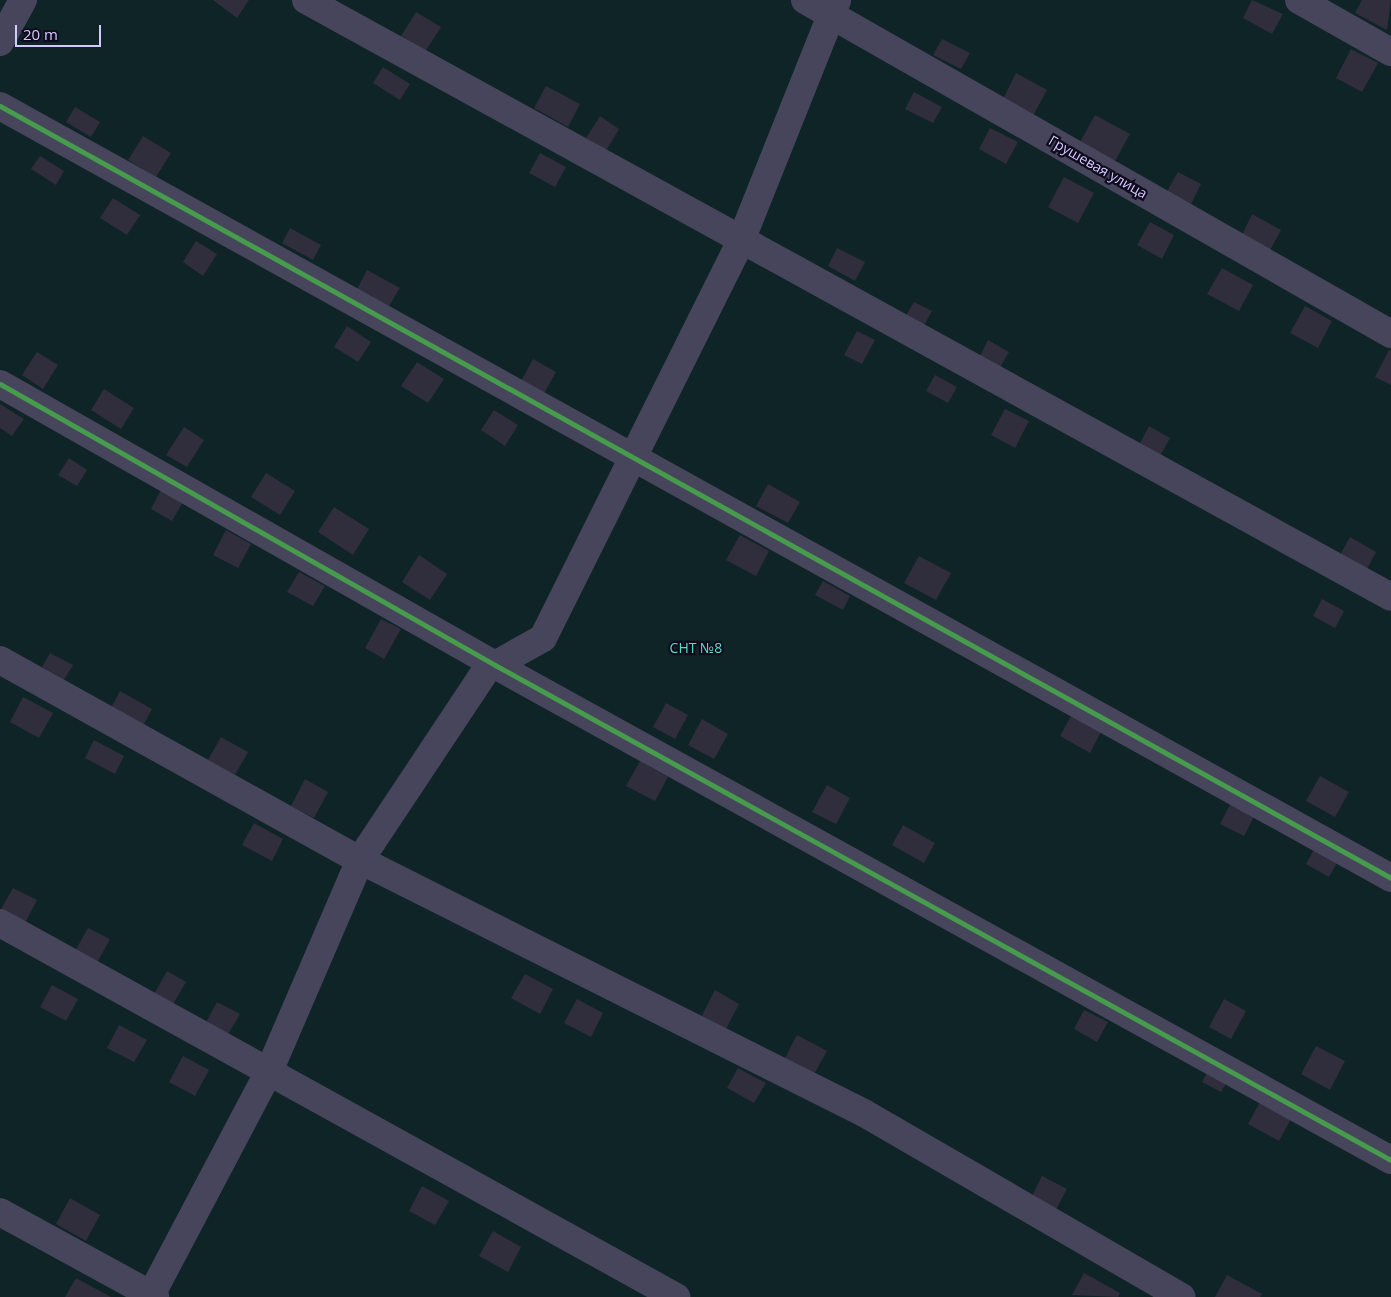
<!DOCTYPE html>
<meta charset="utf-8">
<style>
body{margin:0}
#map{position:relative;width:1391px;height:1297px;overflow:hidden;background:#12101a;font-family:"Open Sans",sans-serif}
div>[style]{position:absolute}
[style*='--x']{left:calc(var(--x)*1px);top:calc(var(--y)*1px);width:calc(var(--w)*1px);rotate:calc(var(--a)*1deg)}
.green>*{inset:0;background:#0f2426}
.building>*{inset:0;background:#302d3d}
.minor>*{height:28px;margin:-14px;padding:0 14px;transform-origin:14px;border-radius:14px;background:#47455b}
.cycleway>*{height:5px;margin:-2.5px;padding:0 2.5px;transform-origin:2.5px;border-radius:2.5px;background:#469c4c}
span{translate:-50% -50%;white-space:nowrap;text-align:center;line-height:1.15;-webkit-text-stroke:4.5px #100c1e;paint-order:stroke}
.street-label{font-size:14px;color:#d2c9ff}
.park-label{font-size:14px;color:#57ddc3}
.scale{position:absolute;left:15px;top:25px;width:86px;height:22px;box-sizing:border-box;border:2px solid #d2c9ff;border-top:0;padding-left:6px;font-size:15px;line-height:18px;white-space:nowrap;color:#d2c9ff;-webkit-text-stroke:4px #100c1e;paint-order:stroke}
</style>
<div id="map">
<div class="green">
<div style="clip-path:polygon(0 0,1391px 0,1391px 1297px,0 1297px)"></div>
</div>
<div class="building">
<div style="clip-path:polygon(213px 0,249px 0,237px 18px)"></div>
<div style="clip-path:polygon(1252px 0,1283px 14px,1272px 34px,1243px 18px)"></div>
<div style="clip-path:polygon(1362px 0,1391px 0,1387px 30px,1355px 13px)"></div>
<div style="clip-path:polygon(416px 12px,441px 27px,425px 52px,401px 36px)"></div>
<div style="clip-path:polygon(942px 39px,970px 53px,961px 69px,933px 55px)"></div>
<div style="clip-path:polygon(1351px 49px,1378px 63px,1362px 92px,1336px 78px)"></div>
<div style="clip-path:polygon(383px 67px,410px 84px,400px 100px,373px 83px)"></div>
<div style="clip-path:polygon(1016px 73px,1047px 90px,1033px 116px,1003px 99px)"></div>
<div style="clip-path:polygon(546px 86px,580px 104px,568px 127px,534px 108px)"></div>
<div style="clip-path:polygon(914px 92px,942px 107px,933px 123px,905px 109px)"></div>
<div style="clip-path:polygon(75px 107px,100px 122px,91px 137px,66px 122px)"></div>
<div style="clip-path:polygon(1095px 115px,1130px 134px,1115px 161px,1080px 142px)"></div>
<div style="clip-path:polygon(600px 116px,619px 129px,606px 151px,586px 138px)"></div>
<div style="clip-path:polygon(990px 128px,1018px 142px,1006px 164px,979px 149px)"></div>
<div style="clip-path:polygon(143px 136px,171px 153px,156px 177px,128px 160px)"></div>
<div style="clip-path:polygon(540px 153px,566px 167px,555px 187px,529px 173px)"></div>
<div style="clip-path:polygon(40px 156px,64px 171px,56px 185px,31px 169px)"></div>
<div style="clip-path:polygon(1178px 172px,1201px 184px,1189px 208px,1165px 195px)"></div>
<div style="clip-path:polygon(1064px 177px,1094px 193px,1078px 223px,1048px 207px)"></div>
<div style="clip-path:polygon(113px 198px,140px 215px,127px 235px,100px 218px)"></div>
<div style="clip-path:polygon(1252px 214px,1281px 230px,1269px 252px,1241px 237px)"></div>
<div style="clip-path:polygon(1150px 222px,1174px 235px,1162px 259px,1137px 245px)"></div>
<div style="clip-path:polygon(290px 228px,321px 245px,313px 260px,282px 243px)"></div>
<div style="clip-path:polygon(196px 241px,217px 254px,203px 276px,183px 262px)"></div>
<div style="clip-path:polygon(837px 248px,865px 262px,855px 281px,828px 266px)"></div>
<div style="clip-path:polygon(1222px 268px,1253px 285px,1239px 311px,1207px 294px)"></div>
<div style="clip-path:polygon(367px 270px,400px 288px,389px 306px,357px 289px)"></div>
<div style="clip-path:polygon(914px 302px,932px 311px,923px 327px,905px 317px)"></div>
<div style="clip-path:polygon(1305px 306px,1332px 321px,1318px 348px,1290px 333px)"></div>
<div style="clip-path:polygon(347px 326px,371px 342px,358px 362px,334px 347px)"></div>
<div style="clip-path:polygon(857px 331px,875px 340px,862px 364px,844px 355px)"></div>
<div style="clip-path:polygon(988px 340px,1009px 352px,999px 369px,979px 358px)"></div>
<div style="clip-path:polygon(1389px 350px,1391px 351px,1391px 385px,1375px 377px)"></div>
<div style="clip-path:polygon(37px 352px,58px 365px,43px 389px,22px 375px)"></div>
<div style="clip-path:polygon(533px 359px,556px 372px,543px 395px,520px 383px)"></div>
<div style="clip-path:polygon(417px 362px,444px 379px,428px 403px,401px 386px)"></div>
<div style="clip-path:polygon(935px 375px,957px 387px,948px 403px,926px 391px)"></div>
<div style="clip-path:polygon(104px 389px,134px 408px,121px 429px,91px 410px)"></div>
<div style="clip-path:polygon(0 404px,24px 419px,12px 436px,0 428px)"></div>
<div style="clip-path:polygon(1005px 409px,1029px 421px,1015px 448px,991px 435px)"></div>
<div style="clip-path:polygon(494px 410px,518px 425px,505px 446px,481px 430px)"></div>
<div style="clip-path:polygon(1149px 426px,1170px 438px,1159px 458px,1138px 447px)"></div>
<div style="clip-path:polygon(184px 427px,204px 440px,187px 467px,166px 455px)"></div>
<div style="clip-path:polygon(69px 458px,87px 470px,77px 486px,58px 475px)"></div>
<div style="clip-path:polygon(266px 473px,295px 491px,280px 515px,251px 497px)"></div>
<div style="clip-path:polygon(768px 484px,800px 502px,788px 523px,756px 506px)"></div>
<div style="clip-path:polygon(162px 488px,184px 500px,172px 521px,151px 509px)"></div>
<div style="clip-path:polygon(334px 507px,369px 529px,353px 555px,318px 532px)"></div>
<div style="clip-path:polygon(226px 530px,251px 544px,238px 568px,213px 555px)"></div>
<div style="clip-path:polygon(740px 535px,769px 551px,756px 576px,726px 560px)"></div>
<div style="clip-path:polygon(1350px 537px,1376px 552px,1366px 571px,1339px 557px)"></div>
<div style="clip-path:polygon(419px 555px,447px 574px,430px 600px,402px 582px)"></div>
<div style="clip-path:polygon(919px 556px,951px 573px,936px 600px,904px 583px)"></div>
<div style="clip-path:polygon(299px 572px,325px 586px,313px 606px,287px 592px)"></div>
<div style="clip-path:polygon(823px 581px,850px 596px,843px 610px,815px 595px)"></div>
<div style="clip-path:polygon(1322px 599px,1344px 611px,1335px 628px,1313px 616px)"></div>
<div style="clip-path:polygon(381px 619px,401px 629px,384px 659px,365px 648px)"></div>
<div style="clip-path:polygon(50px 653px,73px 665px,64px 680px,42px 667px)"></div>
<div style="clip-path:polygon(120px 691px,152px 709px,143px 726px,111px 708px)"></div>
<div style="clip-path:polygon(23px 697px,53px 713px,39px 738px,10px 722px)"></div>
<div style="clip-path:polygon(666px 703px,688px 715px,675px 739px,653px 727px)"></div>
<div style="clip-path:polygon(1071px 716px,1101px 732px,1090px 753px,1060px 736px)"></div>
<div style="clip-path:polygon(702px 719px,728px 734px,714px 759px,688px 745px)"></div>
<div style="clip-path:polygon(221px 737px,248px 752px,235px 775px,208px 760px)"></div>
<div style="clip-path:polygon(94px 740px,124px 756px,115px 774px,85px 758px)"></div>
<div style="clip-path:polygon(640px 761px,668px 777px,655px 801px,626px 786px)"></div>
<div style="clip-path:polygon(1320px 776px,1349px 792px,1335px 817px,1306px 801px)"></div>
<div style="clip-path:polygon(305px 779px,328px 792px,314px 818px,291px 806px)"></div>
<div style="clip-path:polygon(827px 785px,850px 798px,836px 824px,812px 812px)"></div>
<div style="clip-path:polygon(1233px 799px,1257px 811px,1244px 836px,1220px 824px)"></div>
<div style="clip-path:polygon(254px 823px,283px 839px,272px 861px,242px 845px)"></div>
<div style="clip-path:polygon(903px 825px,935px 843px,924px 863px,892px 845px)"></div>
<div style="clip-path:polygon(1317px 844px,1340px 857px,1329px 877px,1306px 864px)"></div>
<div style="clip-path:polygon(13px 888px,37px 900px,24px 925px,0 911px)"></div>
<div style="clip-path:polygon(88px 928px,110px 939px,96px 965px,74px 953px)"></div>
<div style="clip-path:polygon(167px 971px,186px 982px,172px 1006px,153px 996px)"></div>
<div style="clip-path:polygon(525px 974px,553px 989px,540px 1014px,511px 998px)"></div>
<div style="clip-path:polygon(52px 985px,78px 999px,66px 1021px,40px 1007px)"></div>
<div style="clip-path:polygon(715px 990px,739px 1004px,724px 1033px,700px 1019px)"></div>
<div style="clip-path:polygon(577px 999px,603px 1013px,591px 1037px,564px 1023px)"></div>
<div style="clip-path:polygon(1224px 999px,1246px 1011px,1231px 1039px,1209px 1027px)"></div>
<div style="clip-path:polygon(217px 1002px,240px 1014px,226px 1038px,204px 1026px)"></div>
<div style="clip-path:polygon(1084px 1010px,1108px 1022px,1097px 1042px,1074px 1029px)"></div>
<div style="clip-path:polygon(119px 1025px,147px 1040px,134px 1062px,107px 1048px)"></div>
<div style="clip-path:polygon(797px 1035px,827px 1051px,813px 1076px,784px 1060px)"></div>
<div style="clip-path:polygon(1316px 1046px,1345px 1061px,1330px 1090px,1301px 1074px)"></div>
<div style="clip-path:polygon(183px 1056px,209px 1070px,195px 1096px,169px 1082px)"></div>
<div style="clip-path:polygon(1210px 1067px,1230px 1077px,1221px 1092px,1202px 1082px)"></div>
<div style="clip-path:polygon(738px 1068px,766px 1083px,754px 1103px,727px 1088px)"></div>
<div style="clip-path:polygon(1261px 1100px,1292px 1117px,1279px 1141px,1248px 1124px)"></div>
<div style="clip-path:polygon(1042px 1176px,1067px 1189px,1055px 1211px,1031px 1198px)"></div>
<div style="clip-path:polygon(422px 1186px,449px 1201px,435px 1225px,409px 1211px)"></div>
<div style="clip-path:polygon(70px 1198px,100px 1215px,86px 1241px,56px 1224px)"></div>
<div style="clip-path:polygon(493px 1231px,521px 1247px,508px 1272px,479px 1256px)"></div>
<div style="clip-path:polygon(1084px 1273px,1120px 1293px,1118px 1297px,1072px 1295px)"></div>
<div style="clip-path:polygon(1227px 1275px,1262px 1294px,1260px 1297px,1215px 1297px)"></div>
<div style="clip-path:polygon(76px 1278px,111px 1297px,65px 1297px)"></div>
</div>
<div class="minor">
<div style="--x:306;--y:0;--w:1238;--a:28.82"></div>
<div style="--x:805;--y:0;--w:675;--a:29.68"></div>
<div style="--x:1299;--y:0;--w:106;--a:29.5"></div>
<div style="--x:0;--y:42;--w:48;--a:-61.3"></div>
<div style="--x:0;--y:106;--w:1591;--a:29.03"></div>
<div style="--x:0;--y:384;--w:569;--a:29.58"></div>
<div style="--x:495;--y:665;--w:1024;--a:28.92"></div>
<div style="--x:0;--y:660;--w:412;--a:29.1"></div>
<div style="--x:360;--y:860;--w:564;--a:26.66"></div>
<div style="--x:864;--y:1113;--w:367;--a:30.1"></div>
<div style="--x:0;--y:923;--w:773;--a:28.95"></div>
<div style="--x:0;--y:1212;--w:177;--a:28.7"></div>
<div style="--x:150;--y:1297;--w:258;--a:-62.2"></div>
<div style="--x:270;--y:1069;--w:228;--a:-66.7"></div>
<div style="--x:360;--y:860;--w:228;--a:-56.4"></div>
<div style="--x:486;--y:670;--w:65;--a:-29.3"></div>
<div style="--x:543;--y:638;--w:447;--a:-63.5"></div>
<div style="--x:742;--y:238;--w:256;--a:-68.2"></div>
</div>
<div class="cycleway">
<div style="--x:0;--y:106;--w:1591;--a:29.03"></div>
<div style="--x:0;--y:384;--w:569;--a:29.58"></div>
<div style="--x:495;--y:665;--w:1024;--a:28.92"></div>
</div>
<div class="street-label">
<span style="left:1098px;top:167px;rotate:30deg">Грушевая улица</span>
</div>
<div class="park-label">
<span style="left:696px;top:648px">СНТ №8</span>
</div>
<div class="scale">20 m</div>
</div>
